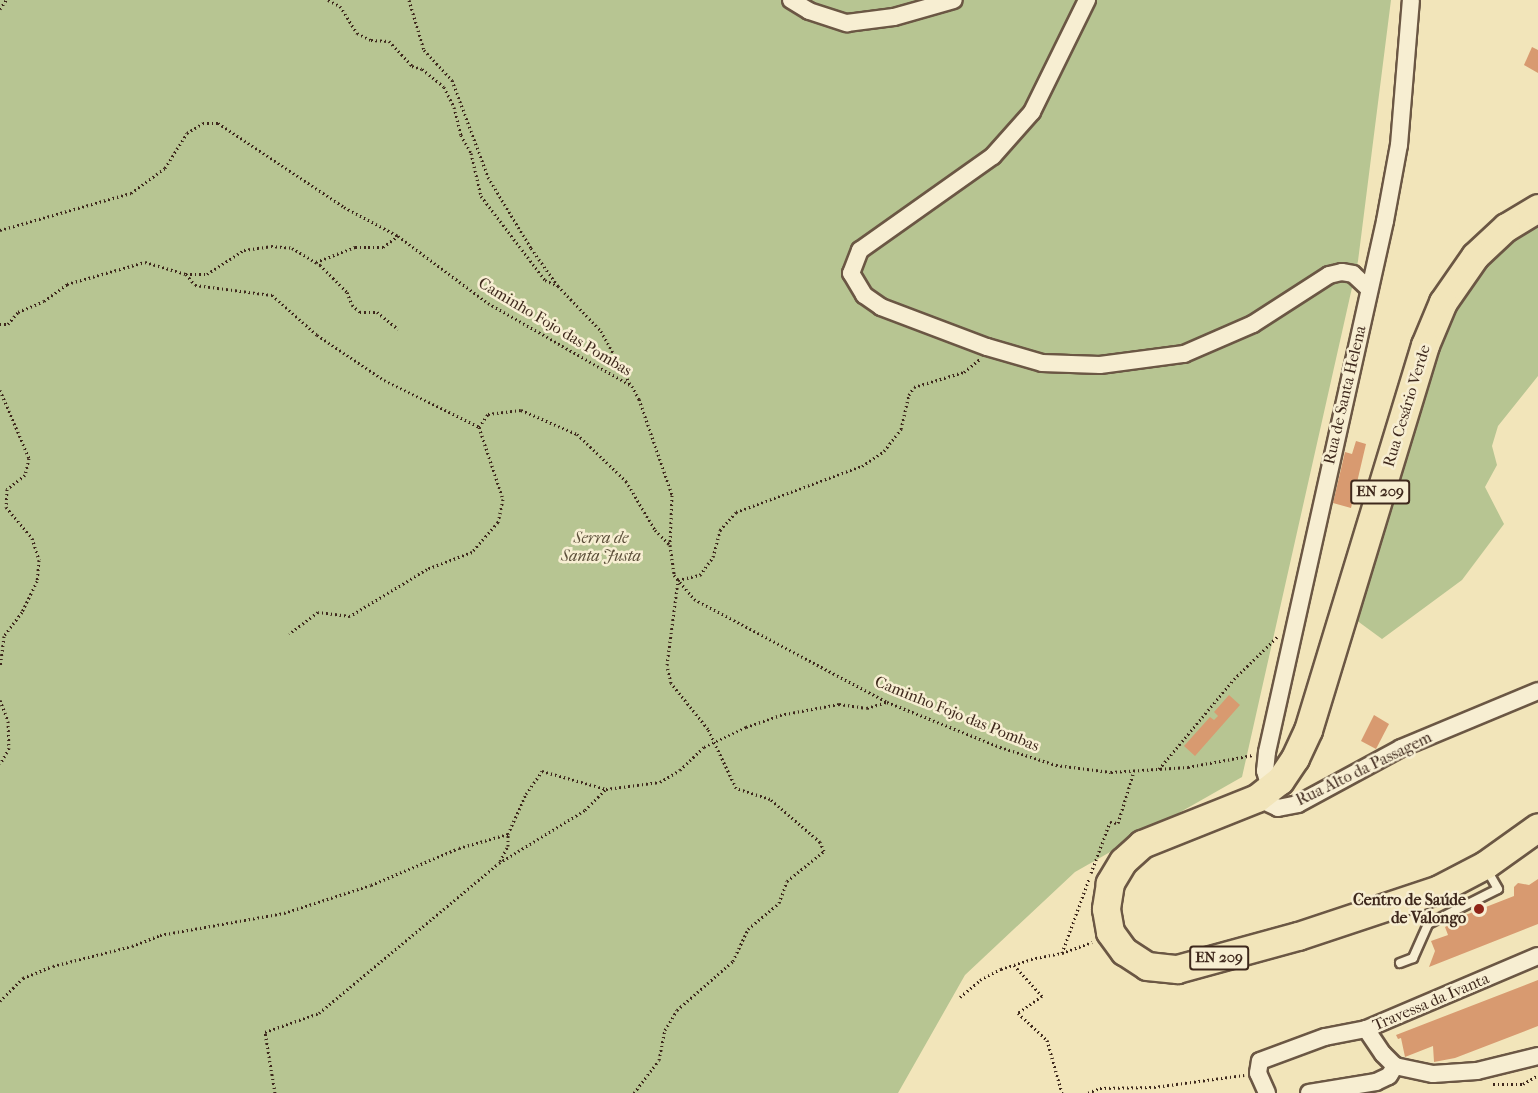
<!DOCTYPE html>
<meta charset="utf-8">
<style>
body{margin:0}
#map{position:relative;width:1538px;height:1093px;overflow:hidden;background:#f2e5ba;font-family:"IM FELL French Canon",serif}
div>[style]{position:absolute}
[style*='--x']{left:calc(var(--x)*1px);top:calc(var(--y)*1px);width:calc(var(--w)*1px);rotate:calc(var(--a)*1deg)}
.green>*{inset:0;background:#b7c592}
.building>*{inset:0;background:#d89a70}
.path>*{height:3px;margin-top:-1.5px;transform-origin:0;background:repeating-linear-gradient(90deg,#3e281c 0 1.5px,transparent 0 4.5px)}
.roads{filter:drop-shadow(2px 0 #6b5744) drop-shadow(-2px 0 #6b5744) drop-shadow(0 2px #6b5744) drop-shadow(0 -2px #6b5744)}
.lane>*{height:8px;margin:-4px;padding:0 4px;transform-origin:4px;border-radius:4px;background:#f7eed2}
.street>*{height:16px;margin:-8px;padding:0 8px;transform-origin:8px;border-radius:8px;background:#f7eed2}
.primary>*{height:27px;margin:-13.5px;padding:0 13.5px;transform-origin:13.5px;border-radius:13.5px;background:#f2e5ba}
.dots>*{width:16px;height:16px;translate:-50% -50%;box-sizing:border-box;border:3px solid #f7eed2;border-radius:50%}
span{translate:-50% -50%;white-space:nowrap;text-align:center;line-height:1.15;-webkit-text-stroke:5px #f7eed2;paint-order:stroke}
.shield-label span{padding:2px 4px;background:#f7eed2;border:2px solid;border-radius:4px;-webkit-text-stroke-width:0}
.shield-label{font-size:15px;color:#3e281c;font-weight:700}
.street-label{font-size:16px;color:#3e281c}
.park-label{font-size:16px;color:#5c4f3a;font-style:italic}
.poi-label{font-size:16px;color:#3e281c;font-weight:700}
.right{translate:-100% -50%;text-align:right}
</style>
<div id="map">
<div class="green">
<div style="clip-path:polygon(0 0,1391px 0,1358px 261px,1242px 777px,1075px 872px,965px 975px,898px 1093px,0 1093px)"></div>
<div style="clip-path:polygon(1534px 218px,1538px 222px,1538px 376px,1498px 426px,1492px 446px,1497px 465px,1485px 487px,1504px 524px,1462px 580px,1382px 639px,1352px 617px,1434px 345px,1476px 266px)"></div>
</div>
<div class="building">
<div style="clip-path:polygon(1532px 47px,1538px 50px,1538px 73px,1524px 65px)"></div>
<div style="clip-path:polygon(1356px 441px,1366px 444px,1351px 508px,1333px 503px,1345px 452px,1352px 454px)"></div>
<div style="clip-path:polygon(1229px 695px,1240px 705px,1195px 756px,1184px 746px,1210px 717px,1214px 720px,1218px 716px,1214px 712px)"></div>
<div style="clip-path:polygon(1374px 715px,1389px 724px,1376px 749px,1361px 741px)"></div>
<div style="clip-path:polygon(1538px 879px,1538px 924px,1429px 967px,1435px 951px,1431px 941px,1448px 935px,1445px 927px,1451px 924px,1450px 921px,1514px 896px,1514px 887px,1518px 883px,1529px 885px)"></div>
<div style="clip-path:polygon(1538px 980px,1538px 1026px,1455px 1058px,1434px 1062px,1433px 1046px,1405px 1057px,1401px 1038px,1398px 1039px,1396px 1035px)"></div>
</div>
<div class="path">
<div style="--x:328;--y:0;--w:13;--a:27"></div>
<div style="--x:340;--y:6;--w:32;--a:58"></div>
<div style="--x:357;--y:33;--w:16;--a:27"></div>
<div style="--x:371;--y:40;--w:18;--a:3"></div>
<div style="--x:389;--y:41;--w:34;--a:47"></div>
<div style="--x:412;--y:66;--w:10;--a:17"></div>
<div style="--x:422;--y:69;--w:28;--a:39"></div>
<div style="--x:444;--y:87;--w:22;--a:63"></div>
<div style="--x:454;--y:107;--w:29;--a:76"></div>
<div style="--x:461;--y:135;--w:21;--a:61"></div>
<div style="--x:471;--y:153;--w:44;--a:76.9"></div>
<div style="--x:481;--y:196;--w:106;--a:52.7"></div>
<div style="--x:545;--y:280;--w:14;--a:25"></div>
<div style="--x:558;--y:286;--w:62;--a:46.3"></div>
<div style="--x:601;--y:331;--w:60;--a:61.3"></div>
<div style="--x:409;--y:0;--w:52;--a:73.3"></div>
<div style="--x:424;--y:50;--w:41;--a:47"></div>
<div style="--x:452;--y:80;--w:103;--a:69.6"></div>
<div style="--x:488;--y:177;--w:83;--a:58.8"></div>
<div style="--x:531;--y:248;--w:47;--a:54.6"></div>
<div style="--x:0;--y:9;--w:11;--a:-56"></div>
<div style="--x:0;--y:230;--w:136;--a:-15.8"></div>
<div style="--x:131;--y:193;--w:42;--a:-36.3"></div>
<div style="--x:165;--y:168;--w:41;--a:-57.8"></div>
<div style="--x:187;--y:133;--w:19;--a:-32"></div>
<div style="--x:203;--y:123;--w:15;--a:0"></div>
<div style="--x:218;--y:123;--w:151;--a:33.7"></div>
<div style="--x:344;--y:207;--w:61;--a:28.2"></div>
<div style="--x:398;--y:236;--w:112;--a:36.7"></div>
<div style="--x:488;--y:303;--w:166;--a:30"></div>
<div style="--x:632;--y:386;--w:15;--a:62"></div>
<div style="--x:639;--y:399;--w:102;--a:71"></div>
<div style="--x:672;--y:495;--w:50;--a:92.3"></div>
<div style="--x:670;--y:545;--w:30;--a:82"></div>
<div style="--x:674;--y:575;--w:31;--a:50"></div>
<div style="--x:694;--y:599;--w:219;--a:28.1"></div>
<div style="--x:887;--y:702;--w:122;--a:21.7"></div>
<div style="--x:1000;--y:747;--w:59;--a:17.8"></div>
<div style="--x:1056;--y:765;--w:55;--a:7.3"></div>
<div style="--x:1111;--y:772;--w:77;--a:-3.7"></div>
<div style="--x:1188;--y:767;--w:66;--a:-10.5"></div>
<div style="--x:316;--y:262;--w:42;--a:-21"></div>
<div style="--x:355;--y:247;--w:28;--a:0"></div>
<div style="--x:383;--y:247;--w:19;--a:-36"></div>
<div style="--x:186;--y:274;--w:14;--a:51"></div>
<div style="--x:195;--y:285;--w:78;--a:7.4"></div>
<div style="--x:272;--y:295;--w:60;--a:41.6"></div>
<div style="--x:317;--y:335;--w:81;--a:33.9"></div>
<div style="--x:384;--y:380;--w:106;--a:26.3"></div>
<div style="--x:479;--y:427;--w:76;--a:71.6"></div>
<div style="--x:503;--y:499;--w:24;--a:102"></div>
<div style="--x:498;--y:522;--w:40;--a:131"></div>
<div style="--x:472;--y:552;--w:48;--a:159.3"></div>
<div style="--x:427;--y:569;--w:90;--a:148.6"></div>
<div style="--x:350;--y:616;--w:32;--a:-173"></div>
<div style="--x:318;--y:612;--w:36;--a:143"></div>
<div style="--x:0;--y:324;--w:8;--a:0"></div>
<div style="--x:8;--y:324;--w:16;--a:-50"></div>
<div style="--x:18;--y:312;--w:28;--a:-23"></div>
<div style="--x:44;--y:301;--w:29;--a:-36"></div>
<div style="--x:67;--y:284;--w:81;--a:-15.8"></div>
<div style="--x:145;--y:262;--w:43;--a:16.3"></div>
<div style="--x:186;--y:274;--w:21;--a:0"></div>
<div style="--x:207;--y:274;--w:44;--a:-33"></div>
<div style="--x:244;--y:250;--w:27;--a:-8"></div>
<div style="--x:271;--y:246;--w:21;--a:5"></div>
<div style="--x:292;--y:248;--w:33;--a:31"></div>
<div style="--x:320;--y:265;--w:38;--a:45"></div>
<div style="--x:347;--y:292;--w:14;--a:69"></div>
<div style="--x:352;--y:305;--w:11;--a:41"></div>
<div style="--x:360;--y:312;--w:17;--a:0"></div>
<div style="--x:377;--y:312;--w:27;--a:39"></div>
<div style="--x:0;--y:390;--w:74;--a:66.9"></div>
<div style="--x:29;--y:458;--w:17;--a:103"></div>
<div style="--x:25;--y:475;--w:23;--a:142"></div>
<div style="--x:7;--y:489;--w:18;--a:93"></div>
<div style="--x:6;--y:507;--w:40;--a:50"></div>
<div style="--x:32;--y:538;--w:23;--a:72"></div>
<div style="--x:39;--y:560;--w:21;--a:95"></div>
<div style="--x:37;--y:581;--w:34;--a:116"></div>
<div style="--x:22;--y:612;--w:30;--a:127"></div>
<div style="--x:4;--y:636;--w:31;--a:97"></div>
<div style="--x:479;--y:427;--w:16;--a:-55"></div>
<div style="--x:488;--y:414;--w:33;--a:-7"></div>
<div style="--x:521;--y:410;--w:61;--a:23.2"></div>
<div style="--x:577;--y:434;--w:68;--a:43.8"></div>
<div style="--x:626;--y:481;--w:57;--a:59.4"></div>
<div style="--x:655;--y:530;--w:21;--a:45"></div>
<div style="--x:0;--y:700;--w:22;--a:69"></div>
<div style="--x:8;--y:721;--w:27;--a:88"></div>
<div style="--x:9;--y:748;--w:18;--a:119"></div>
<div style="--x:1159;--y:769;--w:117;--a:-50.2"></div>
<div style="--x:1234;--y:679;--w:62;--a:-44.3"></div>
<div style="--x:500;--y:861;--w:17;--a:-62"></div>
<div style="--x:508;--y:846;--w:12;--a:-90"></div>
<div style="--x:1091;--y:873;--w:54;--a:-69.6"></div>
<div style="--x:1110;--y:822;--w:8;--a:7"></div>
<div style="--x:1118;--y:823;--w:54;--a:-72.9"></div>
<div style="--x:1062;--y:953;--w:79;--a:-70"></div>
<div style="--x:1014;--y:965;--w:42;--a:47.9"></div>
<div style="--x:1042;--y:996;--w:29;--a:145"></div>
<div style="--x:1018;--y:1013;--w:40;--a:43"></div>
<div style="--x:1047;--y:1040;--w:55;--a:74.2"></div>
<div style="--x:960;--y:997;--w:26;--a:-40"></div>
<div style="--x:980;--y:980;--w:24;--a:-28"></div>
<div style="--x:1001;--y:969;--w:32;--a:-18"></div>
<div style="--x:1031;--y:959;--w:32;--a:-11"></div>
<div style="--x:1062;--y:953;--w:32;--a:-20"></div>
<div style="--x:0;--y:1001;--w:33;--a:-45"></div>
<div style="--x:23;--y:978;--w:32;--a:-22"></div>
<div style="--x:53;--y:966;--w:81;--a:-14.2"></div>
<div style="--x:132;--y:946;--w:30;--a:-21"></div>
<div style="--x:160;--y:935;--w:126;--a:-10.1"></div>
<div style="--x:284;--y:913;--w:91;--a:-17.8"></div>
<div style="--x:371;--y:885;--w:95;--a:-22.8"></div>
<div style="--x:459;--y:848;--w:51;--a:-15.9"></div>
<div style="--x:508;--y:834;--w:44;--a:-65.8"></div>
<div style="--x:526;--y:794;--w:28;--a:-55"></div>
<div style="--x:542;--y:771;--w:66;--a:15.7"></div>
<div style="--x:606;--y:789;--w:54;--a:-7.4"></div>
<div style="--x:660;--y:782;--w:23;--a:-31"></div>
<div style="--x:680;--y:770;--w:33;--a:-44"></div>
<div style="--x:704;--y:747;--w:47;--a:-25.5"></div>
<div style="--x:746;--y:727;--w:36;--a:-19"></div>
<div style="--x:780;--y:715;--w:60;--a:-10.6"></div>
<div style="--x:839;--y:704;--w:28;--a:8"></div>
<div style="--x:867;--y:708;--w:21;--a:-17"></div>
<div style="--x:1493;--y:1084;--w:30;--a:0"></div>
<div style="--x:1523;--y:1084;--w:17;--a:-31"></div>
<div style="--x:275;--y:1093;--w:62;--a:-99.3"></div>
<div style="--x:265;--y:1032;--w:57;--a:-19.4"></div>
<div style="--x:319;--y:1013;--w:234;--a:-39.8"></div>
<div style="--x:499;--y:863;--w:101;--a:-31.6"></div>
<div style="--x:585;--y:810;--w:30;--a:-45"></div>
<div style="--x:634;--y:1093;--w:41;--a:-52.9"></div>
<div style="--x:659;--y:1060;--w:31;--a:-79"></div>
<div style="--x:665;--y:1030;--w:23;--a:-59"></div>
<div style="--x:677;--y:1010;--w:74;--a:-41.2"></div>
<div style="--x:733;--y:961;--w:35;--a:-65"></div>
<div style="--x:748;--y:929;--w:40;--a:-40"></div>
<div style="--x:779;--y:903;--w:23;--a:-70"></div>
<div style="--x:787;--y:881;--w:48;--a:-39"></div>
<div style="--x:824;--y:851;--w:10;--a:-114"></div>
<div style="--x:820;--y:842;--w:66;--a:-139.3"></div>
<div style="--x:770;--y:799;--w:36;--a:-162"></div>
<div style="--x:736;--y:788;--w:65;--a:-115.4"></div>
<div style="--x:708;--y:729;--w:59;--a:-128.8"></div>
<div style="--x:671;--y:683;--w:18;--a:-103"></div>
<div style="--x:667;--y:665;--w:86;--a:-82.6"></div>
<div style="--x:678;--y:580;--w:23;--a:-13"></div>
<div style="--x:700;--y:575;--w:22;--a:-54"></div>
<div style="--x:713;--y:557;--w:28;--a:-75"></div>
<div style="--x:720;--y:530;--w:24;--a:-48"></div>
<div style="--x:736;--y:512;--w:134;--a:-20.1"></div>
<div style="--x:862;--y:466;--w:27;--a:-34"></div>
<div style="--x:884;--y:451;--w:28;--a:-52"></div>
<div style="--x:901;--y:429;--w:35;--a:-77"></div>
<div style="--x:909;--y:395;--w:9;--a:-58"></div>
<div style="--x:914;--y:387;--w:52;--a:-16.7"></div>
<div style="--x:964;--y:372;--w:21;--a:-39"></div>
<div style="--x:1088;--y:1093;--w:13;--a:-23"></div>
<div style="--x:1100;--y:1088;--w:54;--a:-1.1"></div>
<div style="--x:1154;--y:1087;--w:91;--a:-7.6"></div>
</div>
<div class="roads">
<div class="lane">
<div style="--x:1400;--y:963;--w:14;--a:-21"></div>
<div style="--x:1413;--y:958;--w:37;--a:-66"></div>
<div style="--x:1428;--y:924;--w:78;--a:-26.6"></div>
<div style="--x:1498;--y:889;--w:24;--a:-120"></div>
</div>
<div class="street">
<div style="--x:791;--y:0;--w:21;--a:31"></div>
<div style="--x:809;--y:11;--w:40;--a:18"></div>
<div style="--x:847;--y:23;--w:47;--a:-7.3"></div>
<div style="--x:894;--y:17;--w:62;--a:-15.8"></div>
<div style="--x:1087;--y:0;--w:125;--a:116.2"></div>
<div style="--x:1032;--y:112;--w:59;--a:131.6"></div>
<div style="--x:993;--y:156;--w:163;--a:144.7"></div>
<div style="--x:860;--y:250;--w:25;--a:111"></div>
<div style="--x:851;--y:273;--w:26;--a:59"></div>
<div style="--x:864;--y:295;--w:21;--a:35"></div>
<div style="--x:881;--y:307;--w:113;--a:20.7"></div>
<div style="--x:987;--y:347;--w:57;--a:16.2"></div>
<div style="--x:1042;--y:363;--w:58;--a:2"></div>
<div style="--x:1100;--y:365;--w:85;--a:-7.5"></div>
<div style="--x:1184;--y:354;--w:75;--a:-23.5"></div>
<div style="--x:1253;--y:324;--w:90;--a:-32.8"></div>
<div style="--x:1329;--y:275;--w:13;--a:-13"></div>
<div style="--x:1342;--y:272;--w:11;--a:10"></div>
<div style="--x:1353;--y:274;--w:22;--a:43"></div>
<div style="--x:1270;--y:788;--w:18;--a:-106"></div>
<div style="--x:1265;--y:771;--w:19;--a:-84"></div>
<div style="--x:1267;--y:752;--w:544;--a:-77.47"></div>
<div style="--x:1385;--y:221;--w:77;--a:-79.6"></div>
<div style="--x:1399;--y:145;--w:145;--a:-85.3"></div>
<div style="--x:1257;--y:798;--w:23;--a:25"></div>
<div style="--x:1278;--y:808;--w:20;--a:-11"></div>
<div style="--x:1298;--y:804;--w:117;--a:-28.5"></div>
<div style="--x:1401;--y:748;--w:148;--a:-22.6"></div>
<div style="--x:1366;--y:1029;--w:30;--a:56"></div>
<div style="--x:1383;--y:1054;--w:17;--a:45"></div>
<div style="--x:1395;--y:1066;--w:39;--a:12"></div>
<div style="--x:1433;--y:1074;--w:44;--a:-3.9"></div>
<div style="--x:1477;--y:1071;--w:63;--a:-13.8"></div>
<div style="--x:1267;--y:1093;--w:22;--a:-114"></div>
<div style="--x:1258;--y:1073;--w:12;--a:-81"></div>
<div style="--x:1260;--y:1061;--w:69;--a:-20.3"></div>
<div style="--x:1325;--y:1037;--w:42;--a:-11"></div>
<div style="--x:1366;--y:1029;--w:187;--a:-23"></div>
<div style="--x:1309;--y:1093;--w:68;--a:-9.3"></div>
<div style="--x:1376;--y:1082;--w:14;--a:-25"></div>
<div style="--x:1389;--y:1076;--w:12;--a:-59"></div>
</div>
<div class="primary">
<div style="--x:1538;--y:208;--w:37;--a:149"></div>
<div style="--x:1506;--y:227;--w:42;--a:136.9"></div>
<div style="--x:1475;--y:256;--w:56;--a:124.8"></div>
<div style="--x:1443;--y:302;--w:47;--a:112.7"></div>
<div style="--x:1425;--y:345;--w:402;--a:106.9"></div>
<div style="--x:1308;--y:730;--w:31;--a:115"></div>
<div style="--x:1295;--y:758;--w:27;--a:124"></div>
<div style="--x:1280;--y:780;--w:29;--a:142"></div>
<div style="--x:1257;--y:798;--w:124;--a:158.2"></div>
<div style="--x:1142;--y:844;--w:25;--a:138"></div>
<div style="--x:1123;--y:861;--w:26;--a:121"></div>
<div style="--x:1110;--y:883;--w:26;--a:99"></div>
<div style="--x:1106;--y:909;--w:23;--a:80"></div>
<div style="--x:1110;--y:932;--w:24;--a:54"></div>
<div style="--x:1124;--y:951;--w:27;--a:33"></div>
<div style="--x:1147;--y:966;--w:30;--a:6"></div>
<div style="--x:1177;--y:969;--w:125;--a:-15.3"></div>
<div style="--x:1298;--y:936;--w:149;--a:-18.4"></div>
<div style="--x:1439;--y:889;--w:52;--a:-27.6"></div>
<div style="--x:1485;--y:865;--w:65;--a:-35.6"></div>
</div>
</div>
<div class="dots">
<div style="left:1479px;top:909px;background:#8f2418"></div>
</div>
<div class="shield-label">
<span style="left:1380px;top:492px">EN 209</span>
<span style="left:1219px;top:958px">EN 209</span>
</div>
<div class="street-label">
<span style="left:555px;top:327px;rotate:31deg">Caminho Fojo das Pombas</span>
<span style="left:1345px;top:395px;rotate:-77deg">Rua de Santa Helena</span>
<span style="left:1407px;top:406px;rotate:-73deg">Rua Cesário Verde</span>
<span style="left:957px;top:714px;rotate:22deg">Caminho Fojo das Pombas</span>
<span style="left:1364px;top:769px;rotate:-26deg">Rua Alto da Passagem</span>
<span style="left:1431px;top:1002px;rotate:-23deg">Travessa da Ivanta</span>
</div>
<div class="park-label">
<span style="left:601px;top:547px">Serra de<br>Santa Justa</span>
</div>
<div class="poi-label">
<span class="right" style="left:1466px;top:909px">Centro de Saúde<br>de Valongo</span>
</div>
</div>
